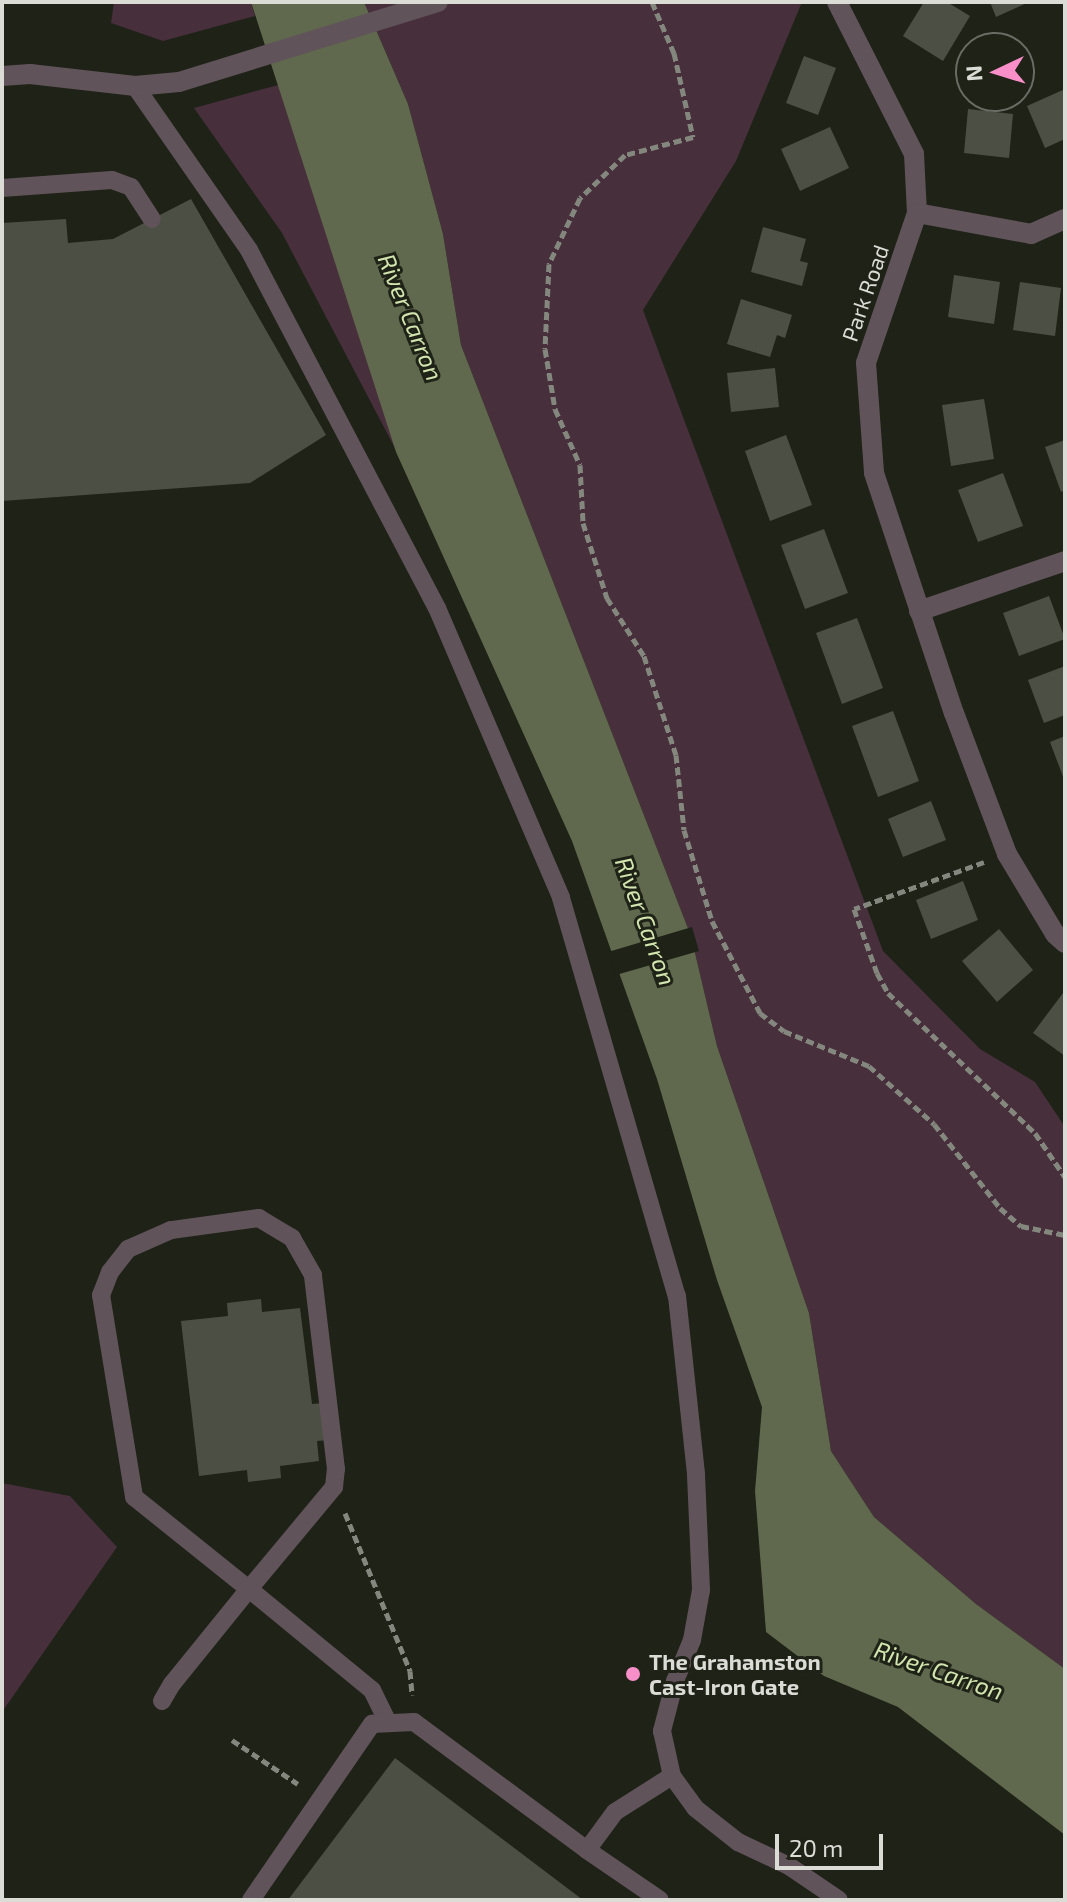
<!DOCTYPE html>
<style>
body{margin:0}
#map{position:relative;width:1067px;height:1902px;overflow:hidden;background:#1e2217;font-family:"Exo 2",sans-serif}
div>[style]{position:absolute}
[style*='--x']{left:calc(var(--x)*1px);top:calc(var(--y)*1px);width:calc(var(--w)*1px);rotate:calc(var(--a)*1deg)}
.green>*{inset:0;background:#472f3c}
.water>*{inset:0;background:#60694d}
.pier>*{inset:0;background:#1e2217}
.building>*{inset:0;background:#4c5044}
.path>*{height:5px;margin-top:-2.5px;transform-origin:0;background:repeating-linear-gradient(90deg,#84877e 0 8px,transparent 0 12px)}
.service>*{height:18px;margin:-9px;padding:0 9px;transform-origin:9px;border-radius:9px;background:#61535a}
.minor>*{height:20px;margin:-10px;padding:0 10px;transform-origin:10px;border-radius:10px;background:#61535a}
.dots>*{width:22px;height:22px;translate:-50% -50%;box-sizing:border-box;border:4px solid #1e2217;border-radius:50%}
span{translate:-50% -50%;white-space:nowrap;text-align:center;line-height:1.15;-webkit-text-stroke:6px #1e2217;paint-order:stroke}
.street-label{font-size:22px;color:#dadcd5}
.poi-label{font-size:22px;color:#dadcd5;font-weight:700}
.left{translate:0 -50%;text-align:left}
.water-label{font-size:24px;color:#d3e5af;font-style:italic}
.frame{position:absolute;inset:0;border:4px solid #dadcd5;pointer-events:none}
.north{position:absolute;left:955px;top:32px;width:80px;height:80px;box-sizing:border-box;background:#1e2217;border:2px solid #696c63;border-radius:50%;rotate:266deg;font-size:22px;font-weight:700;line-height:32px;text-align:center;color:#dadcd5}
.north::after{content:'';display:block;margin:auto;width:28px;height:36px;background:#f98fc8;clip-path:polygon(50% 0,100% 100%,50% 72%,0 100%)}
.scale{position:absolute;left:775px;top:1834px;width:108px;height:36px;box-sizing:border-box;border:4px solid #dadcd5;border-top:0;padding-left:10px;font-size:24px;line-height:28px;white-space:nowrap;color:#dadcd5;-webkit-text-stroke:6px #1e2217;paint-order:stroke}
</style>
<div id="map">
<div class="green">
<div style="clip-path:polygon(114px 2px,251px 2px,255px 16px,163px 41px,111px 23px)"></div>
<div style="clip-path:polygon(364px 2px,802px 2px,736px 161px,643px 310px,883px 951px,980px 1049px,1035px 1082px,1065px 1127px,1065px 1669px,976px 1604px,874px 1517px,831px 1451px,809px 1313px,717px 1046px,691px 936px,461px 345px,443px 234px,408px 104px)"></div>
<div style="clip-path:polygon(278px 85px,397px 452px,282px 233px,194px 108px)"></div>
<div style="clip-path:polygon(2px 1483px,70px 1496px,117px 1547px,2px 1712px)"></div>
</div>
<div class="water">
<div style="clip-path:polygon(251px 2px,364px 2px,408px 104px,443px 234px,461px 345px,691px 936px,717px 1046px,809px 1313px,831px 1451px,874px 1517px,976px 1604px,1065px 1669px,1065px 1835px,898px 1707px,824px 1676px,766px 1632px,755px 1491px,762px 1407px,717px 1280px,657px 1079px,572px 841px,396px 452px)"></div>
</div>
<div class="pier">
<div style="clip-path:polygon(692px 927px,699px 951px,616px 975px,608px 952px)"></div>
</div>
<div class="building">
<div style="clip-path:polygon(924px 2px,947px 2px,970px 16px,943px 61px,903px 36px)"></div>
<div style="clip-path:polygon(990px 2px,1029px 2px,996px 17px)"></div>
<div style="clip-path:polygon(804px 56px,836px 68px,818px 115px,786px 103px)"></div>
<div style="clip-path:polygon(1065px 89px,1065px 139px,1045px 148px,1027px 106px)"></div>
<div style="clip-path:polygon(968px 109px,1013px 114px,1009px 158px,964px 153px)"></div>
<div style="clip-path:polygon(830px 127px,849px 168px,800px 191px,781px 149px)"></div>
<div style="clip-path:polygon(191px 199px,326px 435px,250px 483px,2px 501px,2px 223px,66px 219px,68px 243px,113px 239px)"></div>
<div style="clip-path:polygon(763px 227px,806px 239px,800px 261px,808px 263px,802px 286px,751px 272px)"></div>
<div style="clip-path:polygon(954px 275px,1000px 282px,994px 324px,948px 317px)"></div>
<div style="clip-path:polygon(1020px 282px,1061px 288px,1055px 336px,1013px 330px)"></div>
<div style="clip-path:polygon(741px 299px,792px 315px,785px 338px,777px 335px,770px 357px,727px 344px)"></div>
<div style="clip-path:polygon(775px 368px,779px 407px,731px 412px,727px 373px)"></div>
<div style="clip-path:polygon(984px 399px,994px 459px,951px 466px,942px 405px)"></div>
<div style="clip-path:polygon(786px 435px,812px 505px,770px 521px,745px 451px)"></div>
<div style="clip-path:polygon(1065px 440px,1065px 490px,1061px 492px,1045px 447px)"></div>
<div style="clip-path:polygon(1003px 473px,1023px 526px,978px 542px,958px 490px)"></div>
<div style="clip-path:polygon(824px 529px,848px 593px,805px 609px,781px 545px)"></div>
<div style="clip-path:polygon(1049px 596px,1065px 639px,1019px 656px,1003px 613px)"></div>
<div style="clip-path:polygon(857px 618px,883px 688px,842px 704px,816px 633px)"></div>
<div style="clip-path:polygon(1065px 666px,1065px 715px,1044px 723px,1028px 680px)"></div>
<div style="clip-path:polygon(893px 711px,919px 781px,878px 797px,852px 726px)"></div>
<div style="clip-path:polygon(1065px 736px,1065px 782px,1050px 742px)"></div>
<div style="clip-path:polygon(931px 801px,946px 840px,903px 857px,888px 819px)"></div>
<div style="clip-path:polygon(963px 881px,978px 920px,931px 939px,916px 900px)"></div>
<div style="clip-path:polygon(999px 929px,1033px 970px,997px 1002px,962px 961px)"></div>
<div style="clip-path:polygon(1063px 993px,1065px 994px,1065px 1056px,1033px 1033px)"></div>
<div style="clip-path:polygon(261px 1299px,262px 1312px,300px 1308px,312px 1404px,324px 1403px,328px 1440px,317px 1441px,319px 1461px,280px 1466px,281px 1478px,248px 1482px,247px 1470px,199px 1476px,181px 1321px,228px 1316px,227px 1303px)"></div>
<div style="clip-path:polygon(395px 1758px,583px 1900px,288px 1900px)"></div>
</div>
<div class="path">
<div style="--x:652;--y:2;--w:56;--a:66.7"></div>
<div style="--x:674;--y:53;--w:86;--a:77.3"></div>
<div style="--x:693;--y:137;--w:70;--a:165.2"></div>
<div style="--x:625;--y:155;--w:62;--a:136.3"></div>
<div style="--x:580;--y:198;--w:73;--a:115.2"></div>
<div style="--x:549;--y:264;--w:85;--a:92.7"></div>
<div style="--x:545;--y:349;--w:61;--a:80.5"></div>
<div style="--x:555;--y:409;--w:61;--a:65.9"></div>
<div style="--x:580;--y:465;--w:58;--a:87"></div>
<div style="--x:583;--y:523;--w:79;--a:72.3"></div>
<div style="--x:607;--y:598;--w:69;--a:57.5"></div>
<div style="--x:644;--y:656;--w:104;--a:72.1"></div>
<div style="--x:676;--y:755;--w:75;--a:83.9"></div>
<div style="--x:684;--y:830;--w:95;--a:72.9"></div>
<div style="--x:712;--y:921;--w:104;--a:62.4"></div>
<div style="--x:760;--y:1013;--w:30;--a:37"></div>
<div style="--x:784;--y:1031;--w:92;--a:22.4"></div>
<div style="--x:869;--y:1066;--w:87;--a:41.7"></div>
<div style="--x:934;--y:1124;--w:107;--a:51.8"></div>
<div style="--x:1000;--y:1208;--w:28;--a:41"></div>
<div style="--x:1021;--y:1226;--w:45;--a:11.6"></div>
<div style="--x:984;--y:862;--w:138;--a:160.1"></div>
<div style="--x:854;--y:909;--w:68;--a:70.2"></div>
<div style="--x:877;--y:973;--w:23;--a:61"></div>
<div style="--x:888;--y:993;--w:203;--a:43.6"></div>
<div style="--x:1035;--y:1133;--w:53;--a:55.7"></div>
<div style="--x:345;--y:1513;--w:171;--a:67.6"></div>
<div style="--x:410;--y:1671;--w:24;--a:85"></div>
<div style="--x:232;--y:1740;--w:79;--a:33.7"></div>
</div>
<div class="service">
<div style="--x:135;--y:86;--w:200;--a:55.2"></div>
<div style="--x:249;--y:250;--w:404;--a:62.3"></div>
<div style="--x:437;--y:608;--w:315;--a:66.8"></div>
<div style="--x:561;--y:898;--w:415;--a:73.8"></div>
<div style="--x:677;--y:1296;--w:180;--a:83.9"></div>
<div style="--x:696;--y:1475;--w:115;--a:87.5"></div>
<div style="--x:701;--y:1590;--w:51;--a:100.2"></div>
<div style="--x:692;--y:1640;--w:44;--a:112.5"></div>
<div style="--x:675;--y:1681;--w:52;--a:104.6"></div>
<div style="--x:662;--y:1731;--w:46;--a:77.5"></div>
<div style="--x:672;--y:1776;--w:39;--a:54"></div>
<div style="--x:695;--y:1808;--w:55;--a:38.3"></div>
<div style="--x:738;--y:1842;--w:56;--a:25.2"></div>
<div style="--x:789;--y:1866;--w:60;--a:34.2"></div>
<div style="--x:2;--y:188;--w:110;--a:-4.2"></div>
<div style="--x:112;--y:180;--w:20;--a:20"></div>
<div style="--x:131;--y:187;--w:38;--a:57"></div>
<div style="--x:162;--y:1701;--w:20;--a:-60"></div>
<div style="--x:172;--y:1684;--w:122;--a:-51"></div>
<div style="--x:249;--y:1589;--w:133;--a:-50.2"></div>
<div style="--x:334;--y:1487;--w:18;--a:-84"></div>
<div style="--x:336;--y:1469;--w:195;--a:-96.8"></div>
<div style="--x:313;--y:1275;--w:43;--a:-119.6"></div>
<div style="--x:292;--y:1238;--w:39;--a:-149"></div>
<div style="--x:259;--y:1218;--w:89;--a:172.2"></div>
<div style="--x:171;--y:1230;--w:47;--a:156.2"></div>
<div style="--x:128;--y:1249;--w:29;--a:128"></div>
<div style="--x:110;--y:1272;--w:25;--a:111"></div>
<div style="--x:101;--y:1295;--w:205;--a:80.7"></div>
<div style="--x:134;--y:1497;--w:147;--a:38.7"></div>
<div style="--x:249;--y:1589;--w:159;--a:39.4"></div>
<div style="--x:372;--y:1690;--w:34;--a:64"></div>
<div style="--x:587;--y:1850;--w:88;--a:34.4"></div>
<div style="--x:251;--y:1900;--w:214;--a:-55.5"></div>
<div style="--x:372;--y:1724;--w:42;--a:-2.7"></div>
<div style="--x:414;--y:1722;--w:215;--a:36.5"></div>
<div style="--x:587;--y:1850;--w:47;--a:-53.6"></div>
<div style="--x:615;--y:1812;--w:67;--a:-32.3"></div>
</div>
<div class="minor">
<div style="--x:837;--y:2;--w:170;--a:63.1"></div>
<div style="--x:914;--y:154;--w:59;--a:87.1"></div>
<div style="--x:917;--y:213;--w:158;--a:108.8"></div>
<div style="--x:866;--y:363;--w:110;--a:85.8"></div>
<div style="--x:874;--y:473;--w:253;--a:71.6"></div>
<div style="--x:954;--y:713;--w:151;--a:69.4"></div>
<div style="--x:1007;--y:854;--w:93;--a:59"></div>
<div style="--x:1055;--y:934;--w:13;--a:42"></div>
<div style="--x:2;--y:76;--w:28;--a:-4"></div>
<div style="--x:30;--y:74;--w:106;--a:6.5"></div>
<div style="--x:135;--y:86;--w:44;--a:-5.2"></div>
<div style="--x:179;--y:82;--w:271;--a:-17.2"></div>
<div style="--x:917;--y:213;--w:116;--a:10.4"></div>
<div style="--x:1031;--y:234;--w:37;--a:-24"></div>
<div style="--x:919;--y:611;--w:154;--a:-18.9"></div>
</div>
<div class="dots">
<div style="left:633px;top:1674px;background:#f98fc8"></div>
</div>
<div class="street-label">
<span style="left:865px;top:293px;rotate:-71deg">Park Road</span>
</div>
<div class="poi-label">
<span class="left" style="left:649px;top:1674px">The Grahamston<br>Cast-Iron Gate</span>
</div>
<div class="water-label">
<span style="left:411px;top:317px;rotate:68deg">River Carron</span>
<span style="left:646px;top:921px;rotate:70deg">River Carron</span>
<span style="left:939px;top:1670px;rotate:19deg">River Carron</span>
</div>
<div class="frame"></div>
<div class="north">N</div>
<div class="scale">20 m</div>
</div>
